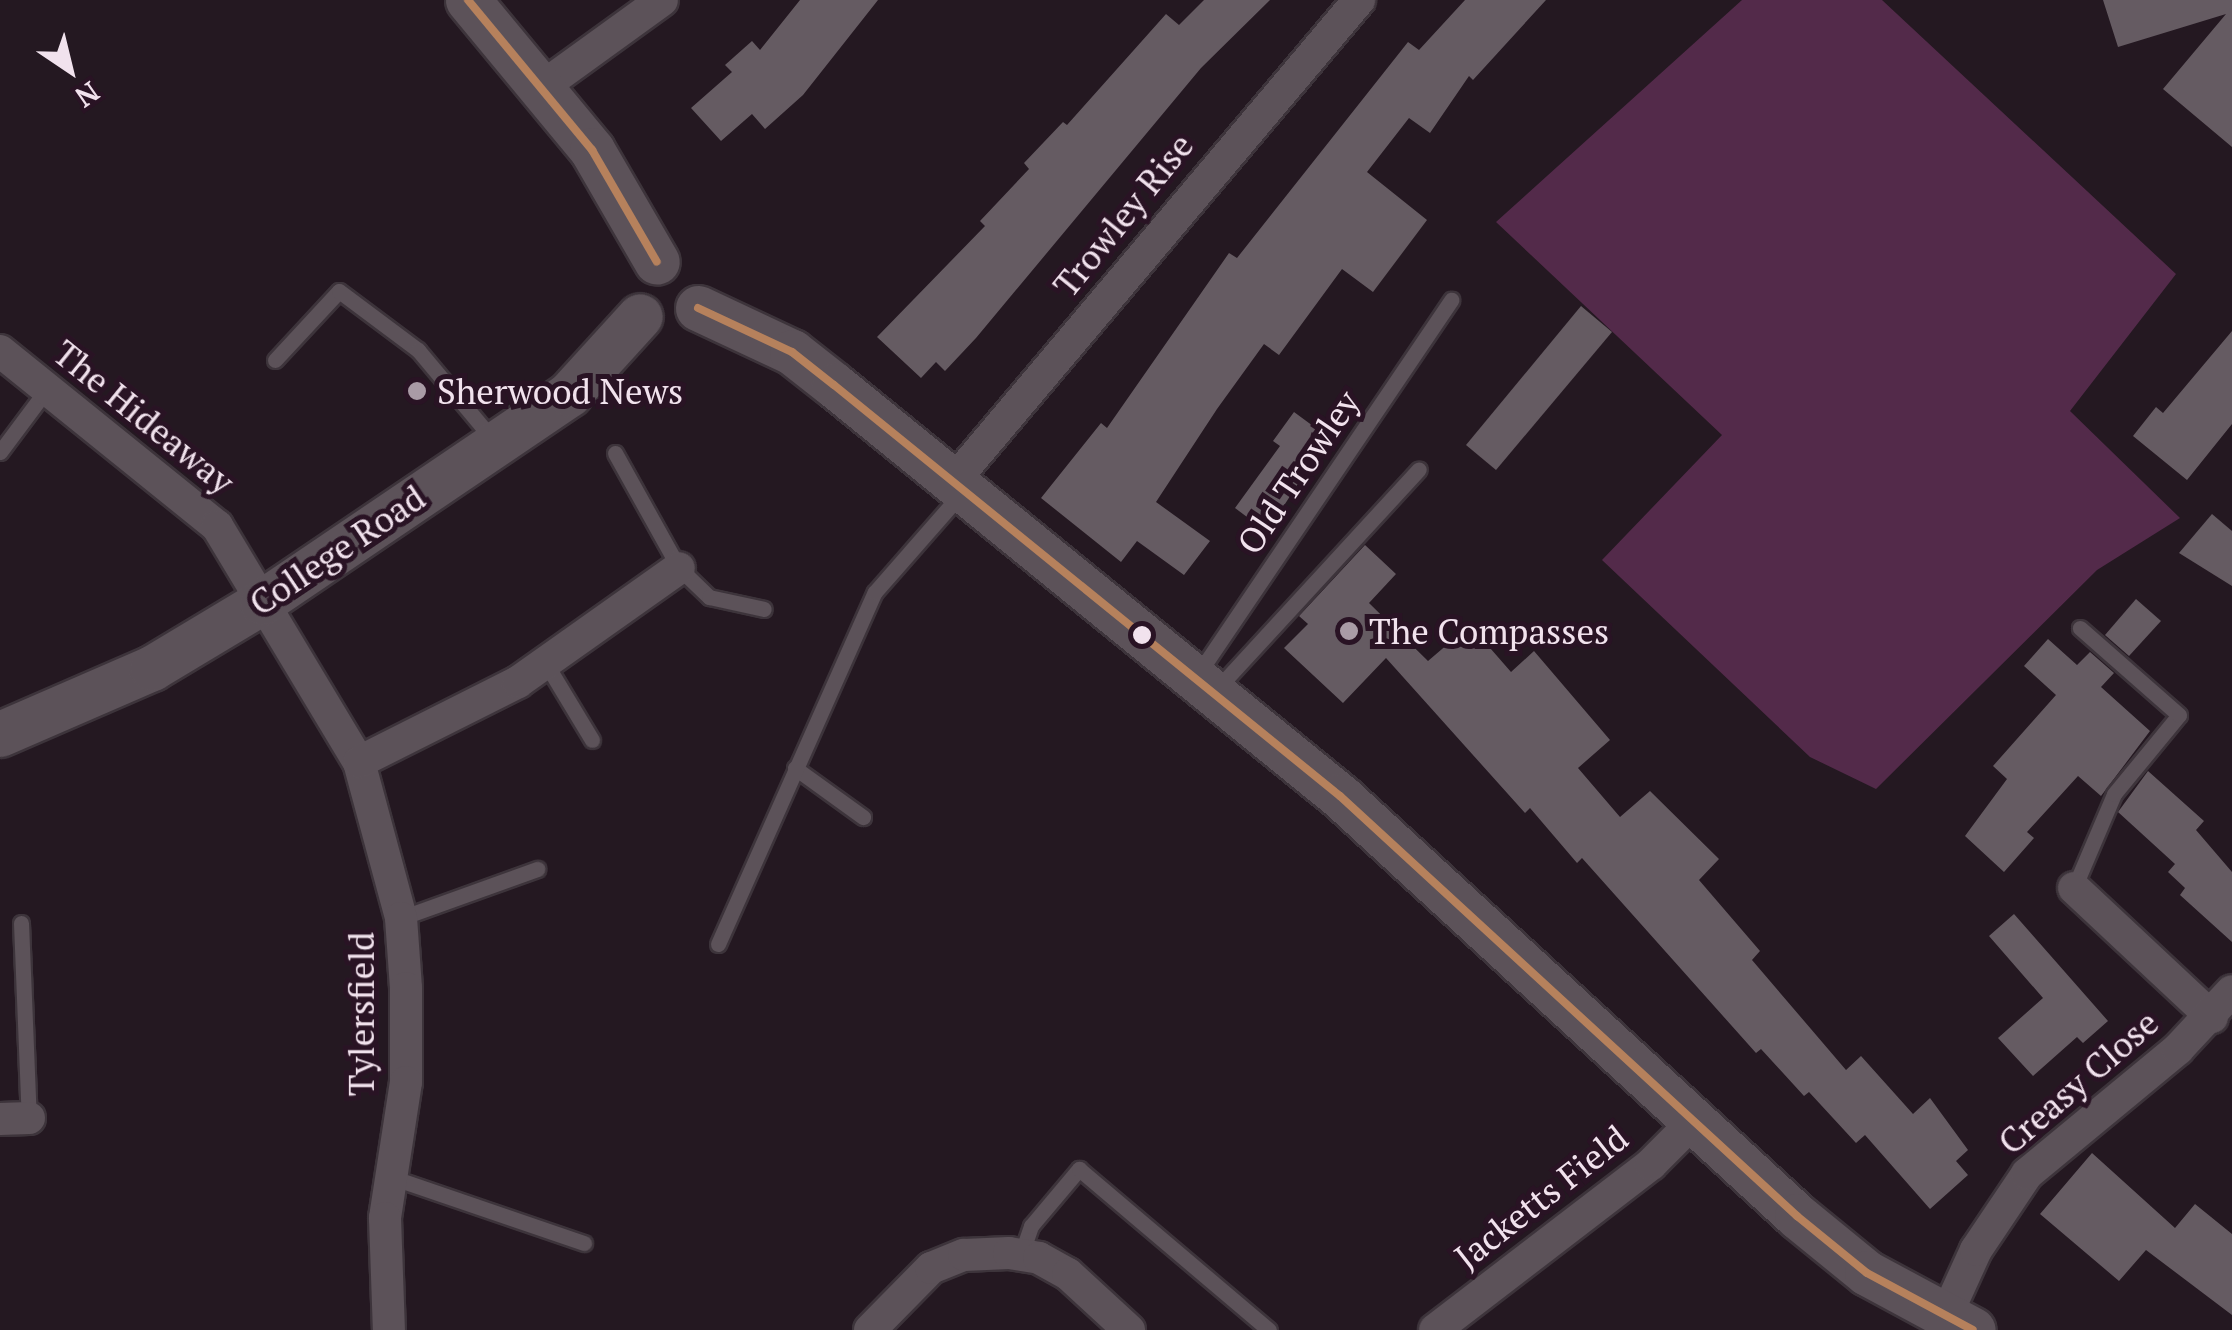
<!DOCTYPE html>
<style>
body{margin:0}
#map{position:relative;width:2232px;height:1330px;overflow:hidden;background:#241821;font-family:"PT Serif",serif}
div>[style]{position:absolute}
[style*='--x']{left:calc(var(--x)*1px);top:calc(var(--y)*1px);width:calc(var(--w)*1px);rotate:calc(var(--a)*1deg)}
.green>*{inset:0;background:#532a4a}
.building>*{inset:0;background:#655b62}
.roads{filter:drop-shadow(2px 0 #3d343b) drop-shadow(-2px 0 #3d343b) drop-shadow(0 2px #3d343b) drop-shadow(0 -2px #3d343b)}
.lane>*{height:15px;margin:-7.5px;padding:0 7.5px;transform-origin:7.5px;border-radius:7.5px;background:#5c5259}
.street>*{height:32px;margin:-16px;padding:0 16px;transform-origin:16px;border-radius:16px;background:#5c5259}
.secondary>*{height:45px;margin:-22.5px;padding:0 22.5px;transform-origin:22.5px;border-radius:22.5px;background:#5c5259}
.bus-1>*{height:8px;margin:-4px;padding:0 4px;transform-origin:4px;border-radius:4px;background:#b6815c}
.dots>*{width:28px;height:28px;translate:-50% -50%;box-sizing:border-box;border:5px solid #291324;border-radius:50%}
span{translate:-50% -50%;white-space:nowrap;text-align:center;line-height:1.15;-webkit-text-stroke:10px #291324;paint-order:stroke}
.street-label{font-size:35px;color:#f1e2ed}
.poi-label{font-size:35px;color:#f1e2ed}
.left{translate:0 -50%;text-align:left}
.north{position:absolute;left:20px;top:20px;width:100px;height:100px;-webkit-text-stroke:8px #291324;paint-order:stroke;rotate:145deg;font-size:28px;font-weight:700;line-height:40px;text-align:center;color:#f1e2ed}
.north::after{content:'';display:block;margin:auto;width:35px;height:45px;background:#f1e2ed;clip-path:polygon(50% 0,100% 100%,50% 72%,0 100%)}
</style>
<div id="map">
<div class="green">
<div style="clip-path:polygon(1742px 0,1882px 0,2176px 274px,2070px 411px,2180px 518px,2097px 570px,1876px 789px,1810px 757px,1602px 560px,1722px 435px,1496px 222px)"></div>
</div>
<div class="building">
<div style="clip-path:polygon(800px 0,878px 0,803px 95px,765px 129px,752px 114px,721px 141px,691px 108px,732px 72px,725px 65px,752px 41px,760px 50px)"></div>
<div style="clip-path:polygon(1204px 0,1270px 0,1201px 68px,976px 338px,945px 371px,936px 362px,921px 378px,877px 337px,985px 226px,980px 221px,1029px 169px,1024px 163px,1063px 122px,1067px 125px,1166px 14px,1179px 25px)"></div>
<div style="clip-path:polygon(1465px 0,1546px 0,1473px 80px,1469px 76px,1430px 133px,1409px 118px,1367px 172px,1427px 220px,1373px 292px,1342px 269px,1279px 355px,1264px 344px,1217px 409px,1156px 502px,1210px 541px,1184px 575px,1137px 541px,1121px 562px,1041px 498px,1101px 423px,1107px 428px,1229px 253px,1237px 258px,1408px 42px,1419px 50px)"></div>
<div style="clip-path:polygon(2103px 0,2232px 0,2232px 147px,2163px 89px,2226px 14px,2118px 47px)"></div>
<div style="clip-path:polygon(1581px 306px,1612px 332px,1496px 470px,1466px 445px)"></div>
<div style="clip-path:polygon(2232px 331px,2232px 424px,2187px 480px,2133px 436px,2156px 407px,2163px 413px)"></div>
<div style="clip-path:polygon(1294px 412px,1328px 437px,1267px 532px,1235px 508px,1280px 446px,1273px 441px)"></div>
<div style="clip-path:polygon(2212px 514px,2232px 531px,2232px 586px,2179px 553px)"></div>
<div style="clip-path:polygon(1365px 545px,1396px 574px,1369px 603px,1428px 661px,1470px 625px,1511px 672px,1534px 651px,1610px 740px,1578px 768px,1620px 817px,1650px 791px,1719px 859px,1699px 880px,1760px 951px,1752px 960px,1846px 1070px,1861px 1056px,1913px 1114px,1930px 1098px,1968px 1150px,1956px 1161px,1968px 1175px,1930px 1209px,1865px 1135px,1856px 1143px,1809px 1092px,1804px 1096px,1761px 1049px,1756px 1053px,1582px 858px,1577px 863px,1530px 808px,1525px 813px,1386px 658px,1343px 703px,1284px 648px,1308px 624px,1299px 616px)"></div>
<div style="clip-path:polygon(2136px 599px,2161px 621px,2129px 656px,2105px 635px)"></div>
<div style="clip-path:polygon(2048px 639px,2077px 665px,2090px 652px,2114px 673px,2101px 687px,2150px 731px,2101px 796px,2078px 776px,2027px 832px,2034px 838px,2004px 872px,1965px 836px,2007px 779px,1993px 766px,2056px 695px,2024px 666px)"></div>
<div style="clip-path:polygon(2148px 771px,2204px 821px,2196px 830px,2232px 872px,2232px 942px,2180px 895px,2185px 888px,2168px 872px,2175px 864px,2118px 812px)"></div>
<div style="clip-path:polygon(2014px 914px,2108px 1021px,2083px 1043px,2077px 1037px,2033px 1076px,1998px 1038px,2043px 998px,1989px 936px)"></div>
<div style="clip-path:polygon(2092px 1153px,2175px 1228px,2195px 1204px,2232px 1234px,2232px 1315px,2146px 1250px,2119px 1281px,2040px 1214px)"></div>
</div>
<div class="roads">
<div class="lane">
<div style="--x:275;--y:360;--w:94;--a:-47.2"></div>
<div style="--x:339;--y:291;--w:99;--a:36.8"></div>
<div style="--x:418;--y:350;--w:119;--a:50.1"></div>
<div style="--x:0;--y:452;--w:79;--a:-53.3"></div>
<div style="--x:615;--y:453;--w:132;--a:60.9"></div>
<div style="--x:679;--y:568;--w:42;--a:44"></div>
<div style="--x:709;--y:597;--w:56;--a:12.3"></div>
<div style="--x:545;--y:662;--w:91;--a:58.9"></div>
<div style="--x:1198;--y:674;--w:452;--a:-55.9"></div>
<div style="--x:1215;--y:691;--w:301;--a:-47.4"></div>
<div style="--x:795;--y:768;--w:84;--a:35.8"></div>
<div style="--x:2074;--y:888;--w:102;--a:-66.9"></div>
<div style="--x:2114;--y:794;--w:102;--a:-50.6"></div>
<div style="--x:2179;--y:715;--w:132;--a:-138.7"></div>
<div style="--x:401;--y:918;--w:145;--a:-19.8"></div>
<div style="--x:21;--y:923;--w:195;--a:87.7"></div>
<div style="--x:718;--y:944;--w:385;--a:-66"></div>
<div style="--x:875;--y:592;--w:129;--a:-48.8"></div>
<div style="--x:391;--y:1177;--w:204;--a:18.9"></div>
<div style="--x:1021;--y:1255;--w:31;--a:-71"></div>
<div style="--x:1031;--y:1226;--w:75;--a:-49.9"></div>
<div style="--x:1079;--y:1169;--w:249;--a:40.3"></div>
</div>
<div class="street">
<div style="--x:542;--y:87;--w:148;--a:-35.9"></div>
<div style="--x:0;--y:351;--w:279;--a:38.9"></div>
<div style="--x:217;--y:526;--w:275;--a:59"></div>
<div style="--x:359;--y:762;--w:162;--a:74.9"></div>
<div style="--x:401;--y:918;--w:70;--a:85.9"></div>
<div style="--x:406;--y:988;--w:94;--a:90"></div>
<div style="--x:406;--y:1082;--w:138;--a:98.8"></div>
<div style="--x:385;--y:1218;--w:112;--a:88"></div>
<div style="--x:952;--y:483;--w:632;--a:-49.88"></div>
<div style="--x:359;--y:762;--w:178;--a:-26.7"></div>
<div style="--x:518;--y:682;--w:197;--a:-35.3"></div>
<div style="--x:2074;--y:888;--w:189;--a:43.1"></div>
<div style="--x:0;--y:1119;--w:29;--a:-2"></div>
<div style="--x:1945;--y:1318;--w:75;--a:-65.5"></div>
<div style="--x:1976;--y:1250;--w:92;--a:-56.1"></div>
<div style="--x:2027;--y:1174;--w:196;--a:-39.6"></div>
<div style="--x:2178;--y:1049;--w:79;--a:-47"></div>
<div style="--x:870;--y:1330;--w:87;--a:-45.5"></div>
<div style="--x:931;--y:1268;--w:35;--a:-22"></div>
<div style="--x:964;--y:1255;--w:45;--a:-2.5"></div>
<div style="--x:1009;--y:1253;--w:30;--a:9"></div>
<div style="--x:1039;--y:1258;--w:33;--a:29"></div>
<div style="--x:1068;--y:1274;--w:83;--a:42.6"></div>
<div style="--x:1435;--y:1330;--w:272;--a:-37.5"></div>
<div style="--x:1651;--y:1164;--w:58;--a:-45"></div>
</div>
<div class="secondary">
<div style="--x:468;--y:0;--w:195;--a:50.4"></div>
<div style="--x:592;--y:150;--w:129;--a:59.9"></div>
<div style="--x:698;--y:308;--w:104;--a:25.1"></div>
<div style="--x:792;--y:352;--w:53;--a:38.2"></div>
<div style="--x:834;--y:385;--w:652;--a:39.09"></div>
<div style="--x:1340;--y:796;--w:621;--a:42.58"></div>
<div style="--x:1797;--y:1216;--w:90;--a:39.2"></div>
<div style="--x:1867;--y:1273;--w:120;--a:28.3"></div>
<div style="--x:0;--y:734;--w:166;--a:-23.5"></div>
<div style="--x:152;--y:668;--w:128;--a:-31"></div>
<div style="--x:262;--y:602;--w:371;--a:-34.1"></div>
<div style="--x:569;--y:394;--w:105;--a:-47.7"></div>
</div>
</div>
<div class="bus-1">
<div style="--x:468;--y:0;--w:195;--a:50.4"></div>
<div style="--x:592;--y:150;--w:129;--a:59.9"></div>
<div style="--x:698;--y:308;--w:104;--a:25.1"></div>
<div style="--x:792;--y:352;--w:53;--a:38.2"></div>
<div style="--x:834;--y:385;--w:652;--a:39.09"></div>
<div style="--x:1340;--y:796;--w:621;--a:42.58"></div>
<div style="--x:1797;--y:1216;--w:90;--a:39.2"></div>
<div style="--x:1867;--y:1273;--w:120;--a:28.3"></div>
</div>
<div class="dots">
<div style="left:417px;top:391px;background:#a99ba6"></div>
<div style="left:1349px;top:631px;background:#a99ba6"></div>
<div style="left:1142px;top:635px;background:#f1e2ed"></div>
</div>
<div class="street-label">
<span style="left:1123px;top:215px;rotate:-51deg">Trowley Rise</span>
<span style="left:144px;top:417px;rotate:39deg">The Hideaway</span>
<span style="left:1298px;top:472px;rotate:-56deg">Old Trowley</span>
<span style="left:337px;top:550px;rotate:-34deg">College Road</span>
<span style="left:361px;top:1014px;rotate:-90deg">Tylersfield</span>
<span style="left:2078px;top:1082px;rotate:-41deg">Creasy Close</span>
<span style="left:1541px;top:1197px;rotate:-38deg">Jacketts Field</span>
</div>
<div class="poi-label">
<span class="left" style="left:437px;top:391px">Sherwood News</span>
<span class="left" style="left:1369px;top:631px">The Compasses</span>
</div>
<div class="north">N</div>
</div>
